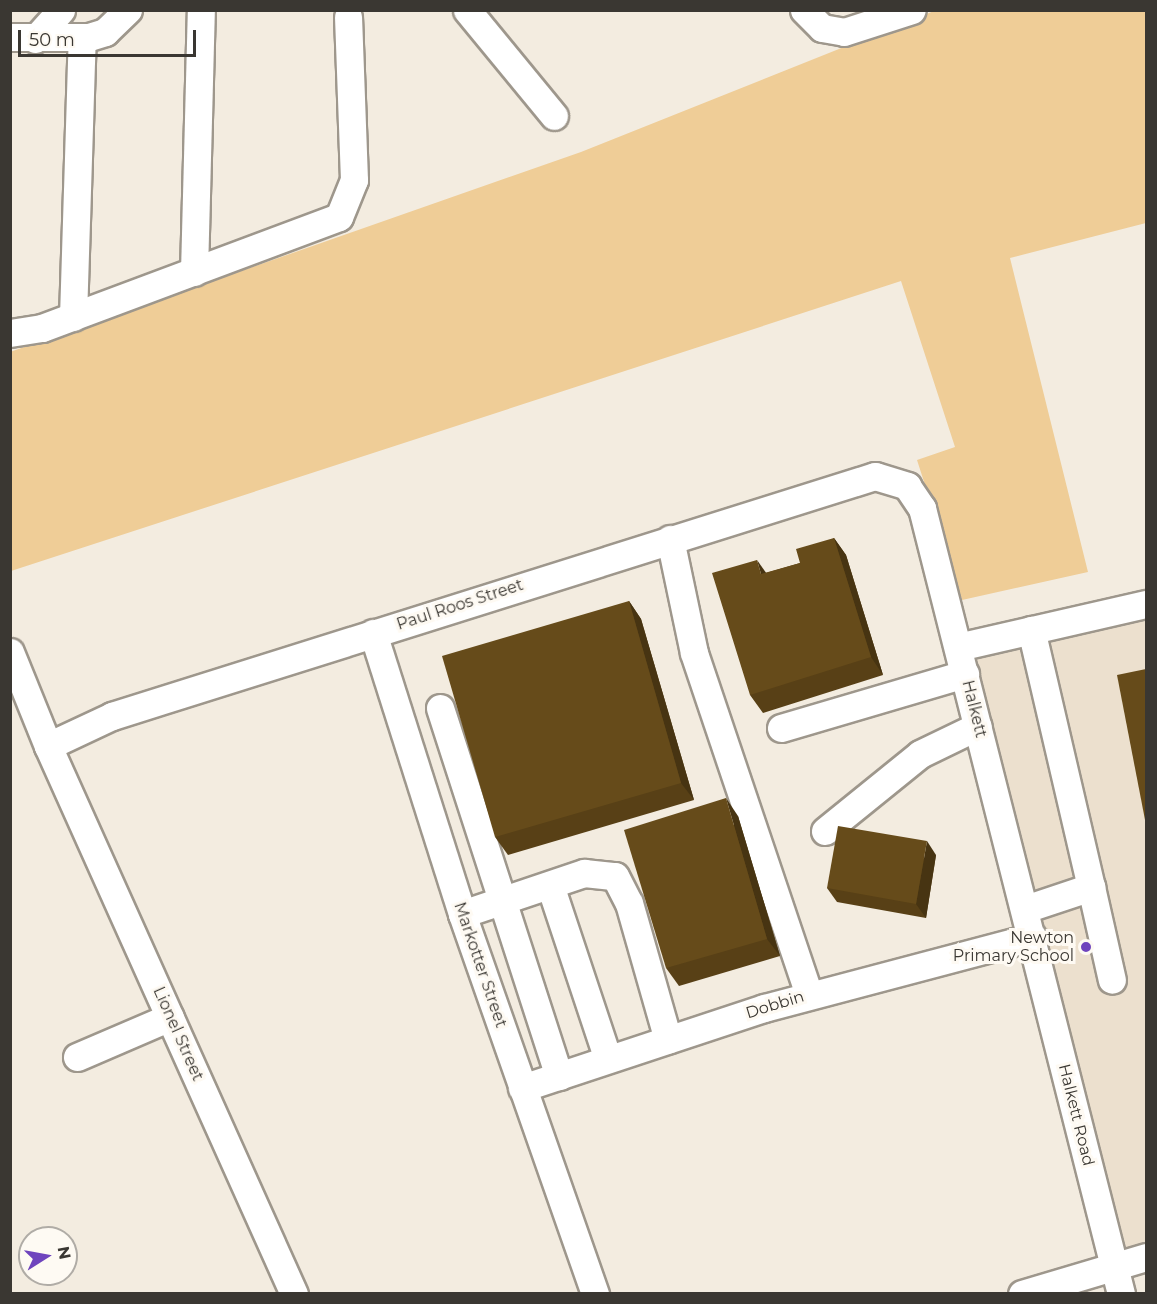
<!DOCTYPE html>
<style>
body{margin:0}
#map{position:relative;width:1157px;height:1304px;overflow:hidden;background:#f3ece0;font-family:Montserrat,sans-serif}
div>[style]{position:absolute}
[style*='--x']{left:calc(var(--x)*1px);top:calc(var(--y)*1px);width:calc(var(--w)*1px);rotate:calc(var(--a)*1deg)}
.built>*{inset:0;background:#ece0ce}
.green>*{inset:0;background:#efcd97}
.roads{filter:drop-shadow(2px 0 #9e978c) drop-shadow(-2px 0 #9e978c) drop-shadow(0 2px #9e978c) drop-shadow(0 -2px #9e978c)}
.minor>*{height:27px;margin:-13.5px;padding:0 13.5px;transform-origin:13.5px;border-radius:13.5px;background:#fff}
.wall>*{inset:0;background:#584016}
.shaded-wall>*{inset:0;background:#473412}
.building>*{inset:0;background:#664b1a}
.dots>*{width:16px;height:16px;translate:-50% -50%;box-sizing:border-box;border:3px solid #fefaf3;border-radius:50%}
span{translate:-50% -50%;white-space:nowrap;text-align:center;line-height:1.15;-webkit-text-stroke:6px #fefaf3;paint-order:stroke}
.street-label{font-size:16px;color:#3a3732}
.poi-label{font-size:16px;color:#3a3732}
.right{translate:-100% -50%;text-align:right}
.frame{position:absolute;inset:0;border:12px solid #3a3732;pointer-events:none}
.north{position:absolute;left:18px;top:1226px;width:60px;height:60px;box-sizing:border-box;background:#fefaf3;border:2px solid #b0aca6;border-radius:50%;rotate:79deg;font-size:16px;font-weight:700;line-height:24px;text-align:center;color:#3a3732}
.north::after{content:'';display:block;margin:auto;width:21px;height:27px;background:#6f44bd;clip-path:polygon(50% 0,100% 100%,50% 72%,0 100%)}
.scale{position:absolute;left:18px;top:30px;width:178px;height:27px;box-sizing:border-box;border:3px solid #3a3732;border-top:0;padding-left:8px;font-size:18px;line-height:21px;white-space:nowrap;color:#3a3732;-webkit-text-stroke:4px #fefaf3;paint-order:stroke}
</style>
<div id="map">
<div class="built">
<div style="clip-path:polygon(1146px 600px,1146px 1248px,1110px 1258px,943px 647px)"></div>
</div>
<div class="green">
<div style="clip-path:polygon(934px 11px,1146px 11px,1146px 223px,1010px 258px,1088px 572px,962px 600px,917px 460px,955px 447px,901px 281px,11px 571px,10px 352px,581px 152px)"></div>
</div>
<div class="roads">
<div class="minor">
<div style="--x:467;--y:10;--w:137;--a:50.6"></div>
<div style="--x:804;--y:10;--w:25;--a:45"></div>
<div style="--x:822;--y:28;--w:22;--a:10"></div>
<div style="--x:844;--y:32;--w:71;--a:-17.9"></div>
<div style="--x:10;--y:37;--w:79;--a:0"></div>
<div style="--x:89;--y:37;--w:17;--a:-17"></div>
<div style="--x:105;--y:32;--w:32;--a:-44"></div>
<div style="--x:35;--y:39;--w:39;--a:-48"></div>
<div style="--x:194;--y:272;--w:262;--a:-88.5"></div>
<div style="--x:73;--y:317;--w:279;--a:-88.2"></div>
<div style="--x:10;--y:333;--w:32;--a:-9"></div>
<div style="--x:42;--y:328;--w:317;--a:-20.5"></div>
<div style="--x:339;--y:217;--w:40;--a:-68"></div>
<div style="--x:354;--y:180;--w:163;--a:-92.1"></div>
<div style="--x:670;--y:539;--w:116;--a:78.1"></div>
<div style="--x:694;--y:653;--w:361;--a:71.4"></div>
<div style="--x:373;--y:633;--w:295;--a:72.4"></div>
<div style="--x:462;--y:914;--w:403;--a:70.7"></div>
<div style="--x:958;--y:647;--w:193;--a:-12.9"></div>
<div style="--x:10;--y:652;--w:101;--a:68"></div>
<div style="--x:440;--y:708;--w:387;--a:72.1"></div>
<div style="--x:781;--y:728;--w:192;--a:-16.4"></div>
<div style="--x:825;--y:831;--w:122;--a:-39"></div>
<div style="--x:920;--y:754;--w:64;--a:-25.8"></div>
<div style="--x:550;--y:885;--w:183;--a:71.6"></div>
<div style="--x:1091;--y:887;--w:95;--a:77.3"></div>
<div style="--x:1025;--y:909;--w:70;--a:-18.4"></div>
<div style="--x:1091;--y:887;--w:264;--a:-103.1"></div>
<div style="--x:462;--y:914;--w:129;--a:-18.6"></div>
<div style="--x:584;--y:873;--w:31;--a:6"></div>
<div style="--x:615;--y:876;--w:30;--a:63"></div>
<div style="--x:629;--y:903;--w:142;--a:74.1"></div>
<div style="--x:77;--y:1057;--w:101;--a:-23.3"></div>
<div style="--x:522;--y:1088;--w:255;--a:-18.3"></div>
<div style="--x:764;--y:1008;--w:278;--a:-14.8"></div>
<div style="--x:294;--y:1294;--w:601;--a:-114.18"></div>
<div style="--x:48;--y:746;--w:71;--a:-25.1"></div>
<div style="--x:112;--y:716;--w:800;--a:-17.46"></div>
<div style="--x:875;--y:476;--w:34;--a:17"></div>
<div style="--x:907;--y:486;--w:27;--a:56"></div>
<div style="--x:922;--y:508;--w:811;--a:75.79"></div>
<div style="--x:1022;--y:1294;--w:129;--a:-16.6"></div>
</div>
</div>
<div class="wall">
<div style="clip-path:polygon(834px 538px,846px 555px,883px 675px,763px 713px,750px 695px,766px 573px,800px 563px)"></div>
<div style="clip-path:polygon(629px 601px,641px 619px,694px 800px,508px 855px,495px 837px)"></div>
<div style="clip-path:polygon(738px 816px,780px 956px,679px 986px,666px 968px)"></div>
<div style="clip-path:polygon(936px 855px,926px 918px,837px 902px,827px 888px)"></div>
</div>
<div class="shaded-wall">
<div style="clip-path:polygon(834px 538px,846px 555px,883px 675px,871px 657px)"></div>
<div style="clip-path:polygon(757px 560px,769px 577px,761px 574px)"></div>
<div style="clip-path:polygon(629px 601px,641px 619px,694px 800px,681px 783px)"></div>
<div style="clip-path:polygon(726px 798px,738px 816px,780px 956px,767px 939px)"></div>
<div style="clip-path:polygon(927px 841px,936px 855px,926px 918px,916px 904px)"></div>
</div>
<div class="building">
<div style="clip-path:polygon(834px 538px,871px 657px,750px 695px,712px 573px,757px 560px,761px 574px,800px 563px,796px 549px)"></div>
<div style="clip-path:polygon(629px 601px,681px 783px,495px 837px,442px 656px)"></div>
<div style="clip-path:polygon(1146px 669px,1146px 825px,1117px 675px)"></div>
<div style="clip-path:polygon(726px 798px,767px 939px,666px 968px,624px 830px)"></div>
<div style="clip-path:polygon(838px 826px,927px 841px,916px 904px,827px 888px)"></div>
</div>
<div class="dots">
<div style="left:1086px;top:947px;background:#6f44bd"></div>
</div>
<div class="street-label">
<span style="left:460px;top:605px;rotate:-18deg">Paul Roos Street</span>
<span style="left:974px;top:709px;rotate:76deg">Halkett</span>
<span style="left:480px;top:965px;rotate:71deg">Markotter Street</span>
<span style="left:775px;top:1005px;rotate:-17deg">Dobbin</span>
<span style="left:178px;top:1034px;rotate:66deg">Lionel Street</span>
<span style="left:1076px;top:1115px;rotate:76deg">Halkett Road</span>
</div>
<div class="poi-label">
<span class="right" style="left:1074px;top:947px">Newton<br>Primary School</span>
</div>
<div class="frame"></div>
<div class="north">N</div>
<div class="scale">50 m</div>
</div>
